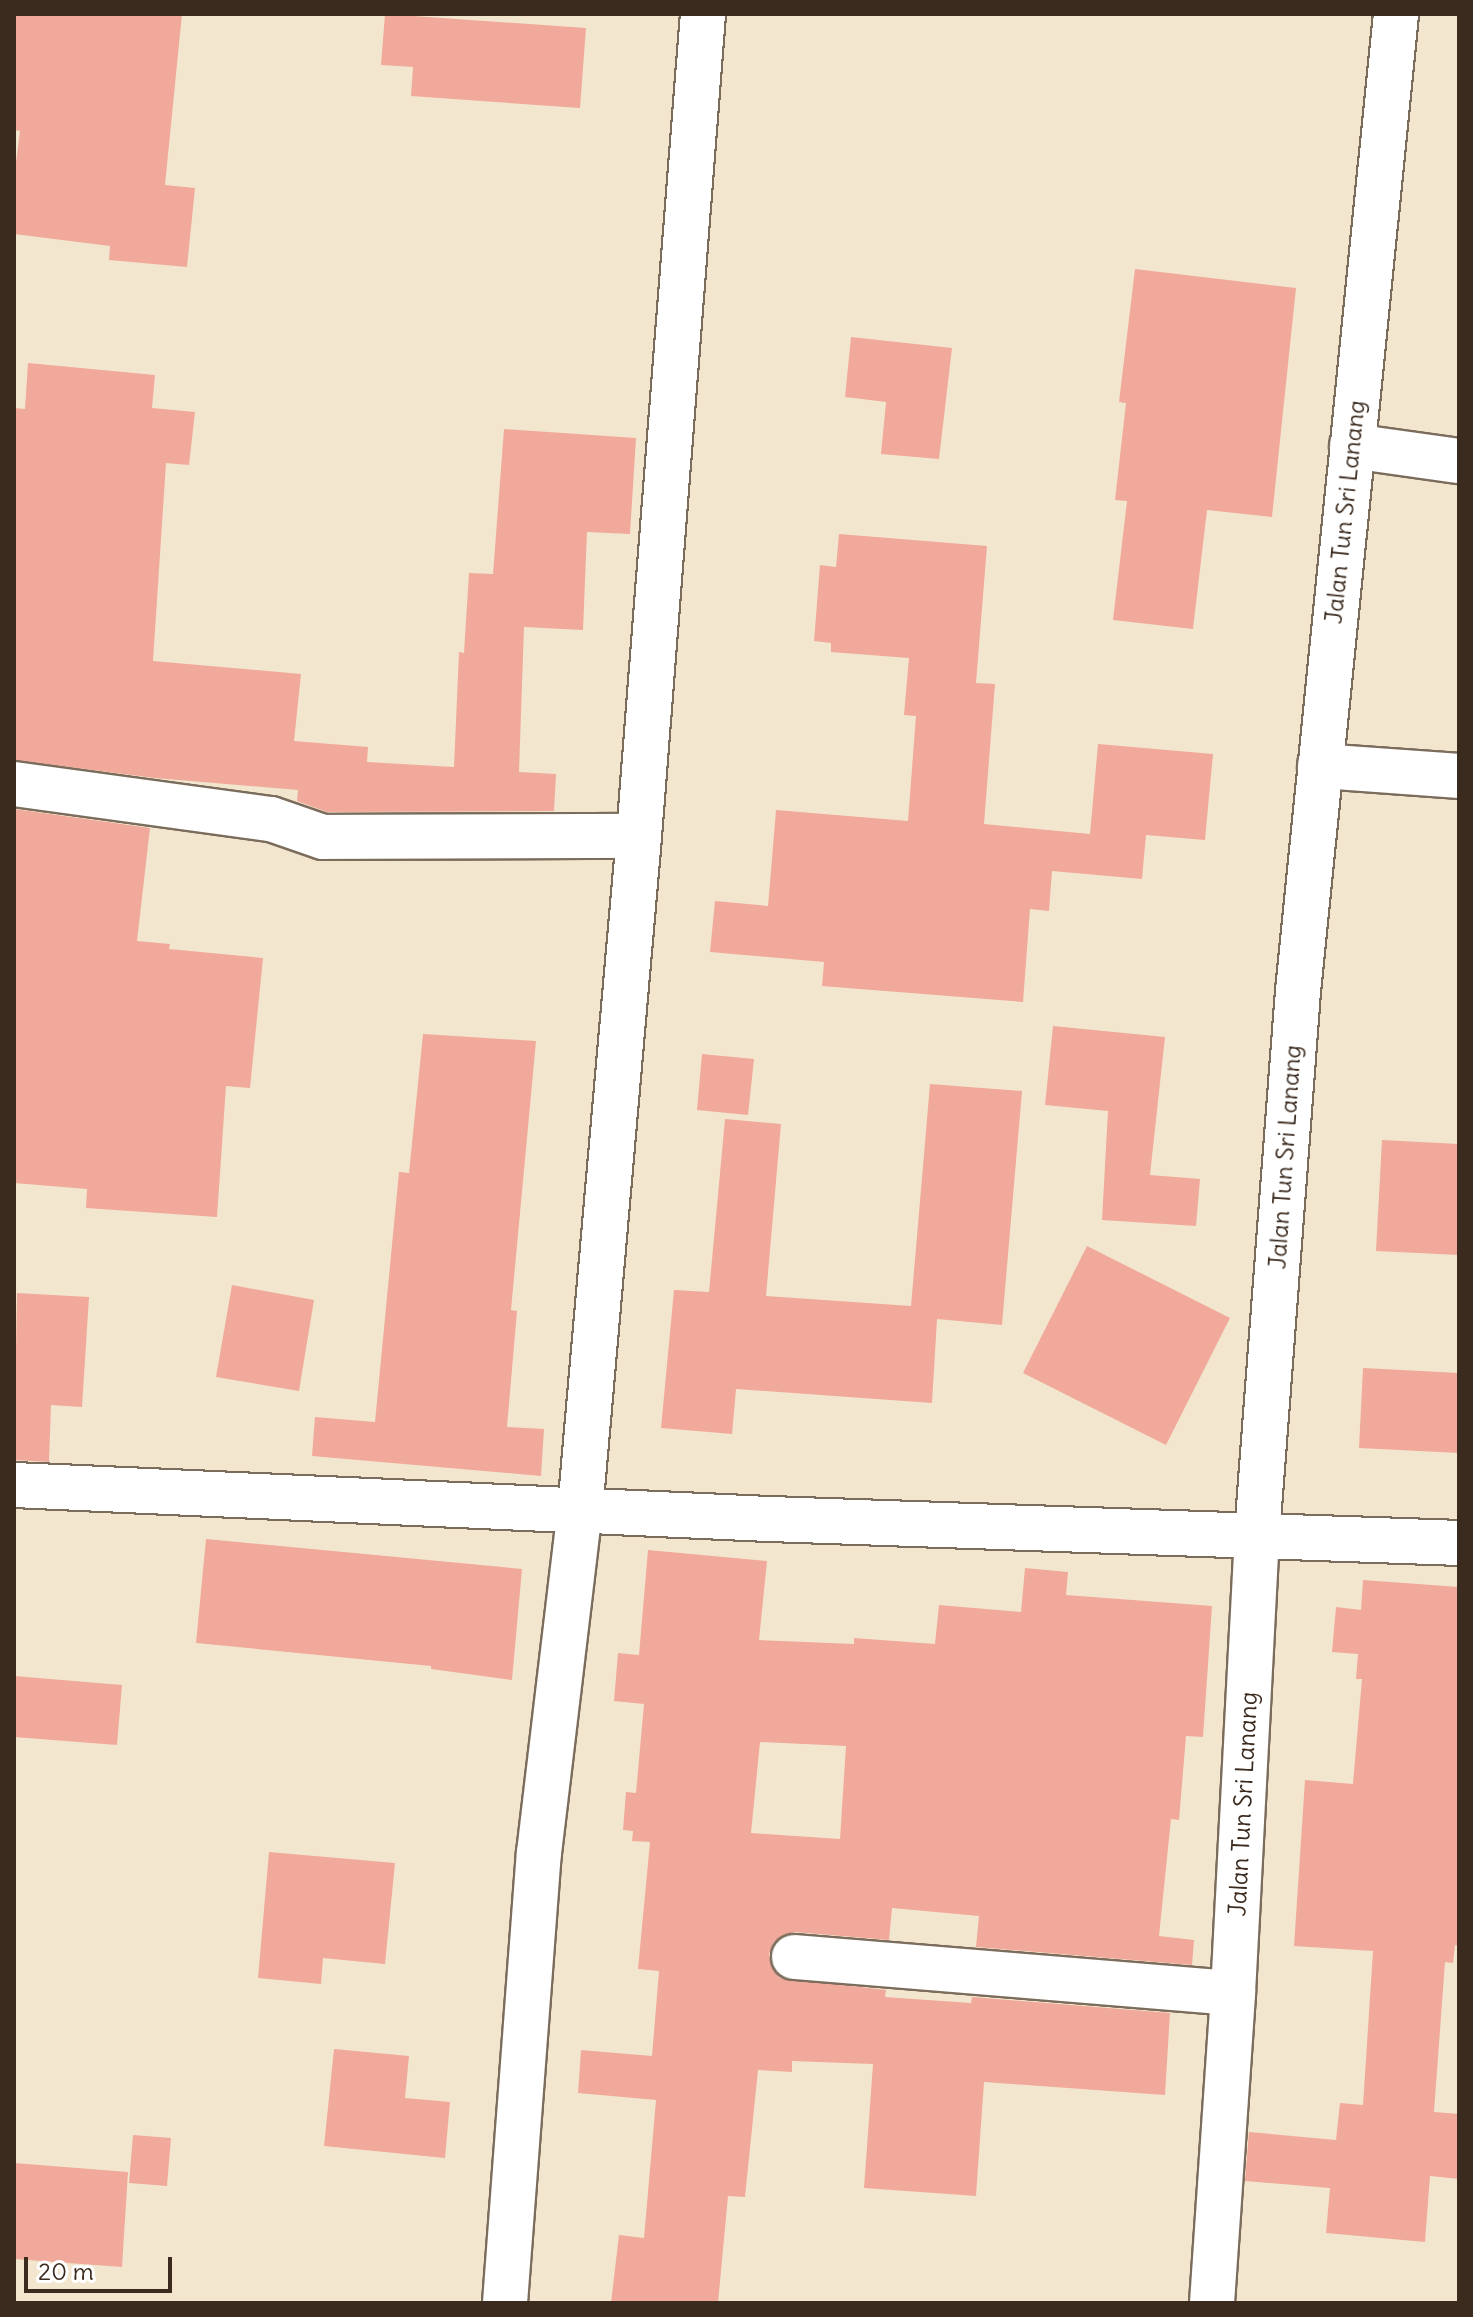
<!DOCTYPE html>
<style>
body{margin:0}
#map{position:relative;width:1473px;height:2317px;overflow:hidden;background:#f2e7ce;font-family:Delius,sans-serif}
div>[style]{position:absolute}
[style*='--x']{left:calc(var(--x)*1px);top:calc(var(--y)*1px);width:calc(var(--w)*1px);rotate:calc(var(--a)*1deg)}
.building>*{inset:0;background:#f1a99c}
.roads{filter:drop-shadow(2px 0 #7b6c5c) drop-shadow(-2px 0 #7b6c5c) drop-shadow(0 2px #7b6c5c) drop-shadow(0 -2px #7b6c5c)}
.street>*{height:44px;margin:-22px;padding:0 22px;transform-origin:22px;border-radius:22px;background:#fff}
span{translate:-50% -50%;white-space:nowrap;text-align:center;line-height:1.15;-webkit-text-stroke:6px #fff;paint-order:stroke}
.street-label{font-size:24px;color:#3b2a1e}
.frame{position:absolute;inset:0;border:16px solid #3b2a1e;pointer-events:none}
.scale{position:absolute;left:24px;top:2257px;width:148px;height:36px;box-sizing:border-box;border:4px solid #3b2a1e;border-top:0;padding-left:10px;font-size:24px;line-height:28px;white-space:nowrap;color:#3b2a1e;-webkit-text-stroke:6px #fff;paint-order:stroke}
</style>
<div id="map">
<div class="building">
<div style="clip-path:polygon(14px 14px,182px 14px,165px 185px,195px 188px,187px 267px,109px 260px,110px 246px,14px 234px,14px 178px,20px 131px,14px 130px)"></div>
<div style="clip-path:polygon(385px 14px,586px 28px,580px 108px,411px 96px,413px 67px,381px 65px)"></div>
<div style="clip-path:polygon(1135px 269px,1296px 288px,1272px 517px,1207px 510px,1193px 629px,1113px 620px,1127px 501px,1115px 500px,1126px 403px,1119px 402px)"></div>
<div style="clip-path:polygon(851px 337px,952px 348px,939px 459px,881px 454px,886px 402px,845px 397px)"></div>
<div style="clip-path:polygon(28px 363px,155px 375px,152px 408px,195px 412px,189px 465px,166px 463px,153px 661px,301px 674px,294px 741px,368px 747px,367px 762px,454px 767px,459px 652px,464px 653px,469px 573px,493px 574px,504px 429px,636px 438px,630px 534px,587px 532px,583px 630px,524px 627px,519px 772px,556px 774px,554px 811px,327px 812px,297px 801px,298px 790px,155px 778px,14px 760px,14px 408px,25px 409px)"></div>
<div style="clip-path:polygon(839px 534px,987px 546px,976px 683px,995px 684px,984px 824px,1090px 834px,1098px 744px,1213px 754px,1205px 840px,1146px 835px,1142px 879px,1052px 871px,1049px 911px,1030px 909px,1023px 1002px,822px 986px,824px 962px,710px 952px,715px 901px,768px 906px,776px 810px,908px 821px,916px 716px,904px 715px,909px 658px,831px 652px,831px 643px,814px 641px,820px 565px,836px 567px)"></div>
<div style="clip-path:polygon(14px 809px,150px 828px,137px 941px,170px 944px,169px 949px,263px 958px,250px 1088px,226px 1086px,217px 1217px,86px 1208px,87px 1189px,14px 1183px)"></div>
<div style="clip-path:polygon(1053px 1026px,1165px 1037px,1150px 1175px,1200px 1179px,1196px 1226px,1102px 1220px,1108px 1111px,1045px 1105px)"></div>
<div style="clip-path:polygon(423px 1034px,536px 1041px,511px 1310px,517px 1311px,507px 1427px,544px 1429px,541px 1476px,312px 1456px,315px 1417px,375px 1422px,399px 1172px,409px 1173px)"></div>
<div style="clip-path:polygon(702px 1054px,754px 1059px,748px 1115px,697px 1110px)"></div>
<div style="clip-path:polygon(930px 1084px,1022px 1091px,1002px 1325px,937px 1319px,932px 1403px,736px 1389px,732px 1434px,661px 1428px,674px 1290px,709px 1292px,725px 1119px,781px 1124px,766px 1296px,911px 1306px)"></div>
<div style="clip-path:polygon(1382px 1140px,1459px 1144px,1459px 1255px,1376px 1251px)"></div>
<div style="clip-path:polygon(1087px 1246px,1230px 1318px,1166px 1445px,1023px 1373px)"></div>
<div style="clip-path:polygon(232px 1285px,314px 1300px,299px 1391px,216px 1377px)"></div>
<div style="clip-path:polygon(17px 1293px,89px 1297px,82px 1407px,51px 1405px,49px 1462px,14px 1460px)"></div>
<div style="clip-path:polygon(1363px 1368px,1459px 1373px,1459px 1453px,1359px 1448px)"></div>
<div style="clip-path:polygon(206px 1539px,522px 1569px,512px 1680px,431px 1669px,431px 1666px,196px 1643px)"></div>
<div style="clip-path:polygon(evenodd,648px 1550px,767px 1561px,759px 1640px,854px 1644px,854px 1638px,935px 1644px,939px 1605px,1021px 1612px,1025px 1568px,1068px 1572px,1066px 1595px,1212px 1606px,1203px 1737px,1186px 1736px,1179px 1820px,1171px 1819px,1159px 1936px,1194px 1940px,1192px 1965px,976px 1947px,979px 1916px,892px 1908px,889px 1940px,795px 1932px,783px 1935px,774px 1942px,769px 1954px,772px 1968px,780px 1978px,886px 1990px,885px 1997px,971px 2003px,972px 1997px,1170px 2013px,1165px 2095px,984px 2082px,976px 2196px,864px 2188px,873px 2064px,792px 2061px,792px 2072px,758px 2070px,745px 2197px,728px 2196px,718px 2303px,611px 2303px,619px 2235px,644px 2238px,656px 2100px,578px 2093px,581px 2050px,652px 2056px,659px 1971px,638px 1969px,650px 1842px,632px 1841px,633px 1831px,623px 1830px,626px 1792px,636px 1793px,644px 1704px,614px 1701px,618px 1653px,639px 1655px,648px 1550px,760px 1742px,846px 1746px,840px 1839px,751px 1833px,760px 1742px)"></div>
<div style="clip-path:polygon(1363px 1580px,1459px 1587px,1459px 1946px,1455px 1945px,1453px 1963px,1445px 1962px,1434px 2112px,1459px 2114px,1459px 2179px,1430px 2176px,1425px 2242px,1326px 2233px,1330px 2188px,1245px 2181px,1249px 2132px,1336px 2140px,1340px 2103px,1363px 2105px,1373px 1951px,1294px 1946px,1305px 1780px,1353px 1784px,1362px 1679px,1356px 1679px,1358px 1654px,1332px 1652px,1336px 1607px,1361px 1610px)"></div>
<div style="clip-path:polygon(14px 1676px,122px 1685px,117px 1745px,14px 1737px)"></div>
<div style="clip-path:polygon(269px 1852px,395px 1863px,385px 1964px,323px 1958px,321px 1984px,258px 1978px)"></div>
<div style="clip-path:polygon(334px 2049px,409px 2056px,405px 2098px,450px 2102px,445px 2158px,324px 2146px)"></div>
<div style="clip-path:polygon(133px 2135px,171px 2138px,167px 2186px,129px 2183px)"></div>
<div style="clip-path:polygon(14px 2163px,128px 2172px,122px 2267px,14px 2259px)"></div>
</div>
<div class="roads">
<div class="street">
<div style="--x:1352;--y:446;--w:108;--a:8"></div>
<div style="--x:1320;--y:766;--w:139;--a:4.1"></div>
<div style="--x:14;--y:784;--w:259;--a:7.8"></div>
<div style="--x:271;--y:819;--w:55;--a:19.1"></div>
<div style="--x:323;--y:837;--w:316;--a:-0.2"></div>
<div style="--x:14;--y:1485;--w:757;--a:2.58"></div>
<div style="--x:770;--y:1519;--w:689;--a:1.99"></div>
<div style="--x:794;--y:1957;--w:440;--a:4.7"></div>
<div style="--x:505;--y:2303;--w:451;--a:-85.7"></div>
<div style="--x:539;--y:1853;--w:344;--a:-83.2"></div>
<div style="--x:580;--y:1511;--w:678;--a:-85"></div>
<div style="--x:639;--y:836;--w:824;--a:-85.55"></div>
<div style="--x:1212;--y:2303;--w:311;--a:-86.1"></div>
<div style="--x:1233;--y:1993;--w:460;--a:-87"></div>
<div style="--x:1257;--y:1534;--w:545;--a:-85.68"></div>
<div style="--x:1298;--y:991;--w:982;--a:-84.27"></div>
</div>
</div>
<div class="street-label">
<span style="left:1345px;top:512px;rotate:-84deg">Jalan Tun Sri Lanang</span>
<span style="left:1285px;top:1157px;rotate:-86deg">Jalan Tun Sri Lanang</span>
<span style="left:1243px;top:1804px;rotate:-87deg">Jalan Tun Sri Lanang</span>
</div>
<div class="frame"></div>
<div class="scale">20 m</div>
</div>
